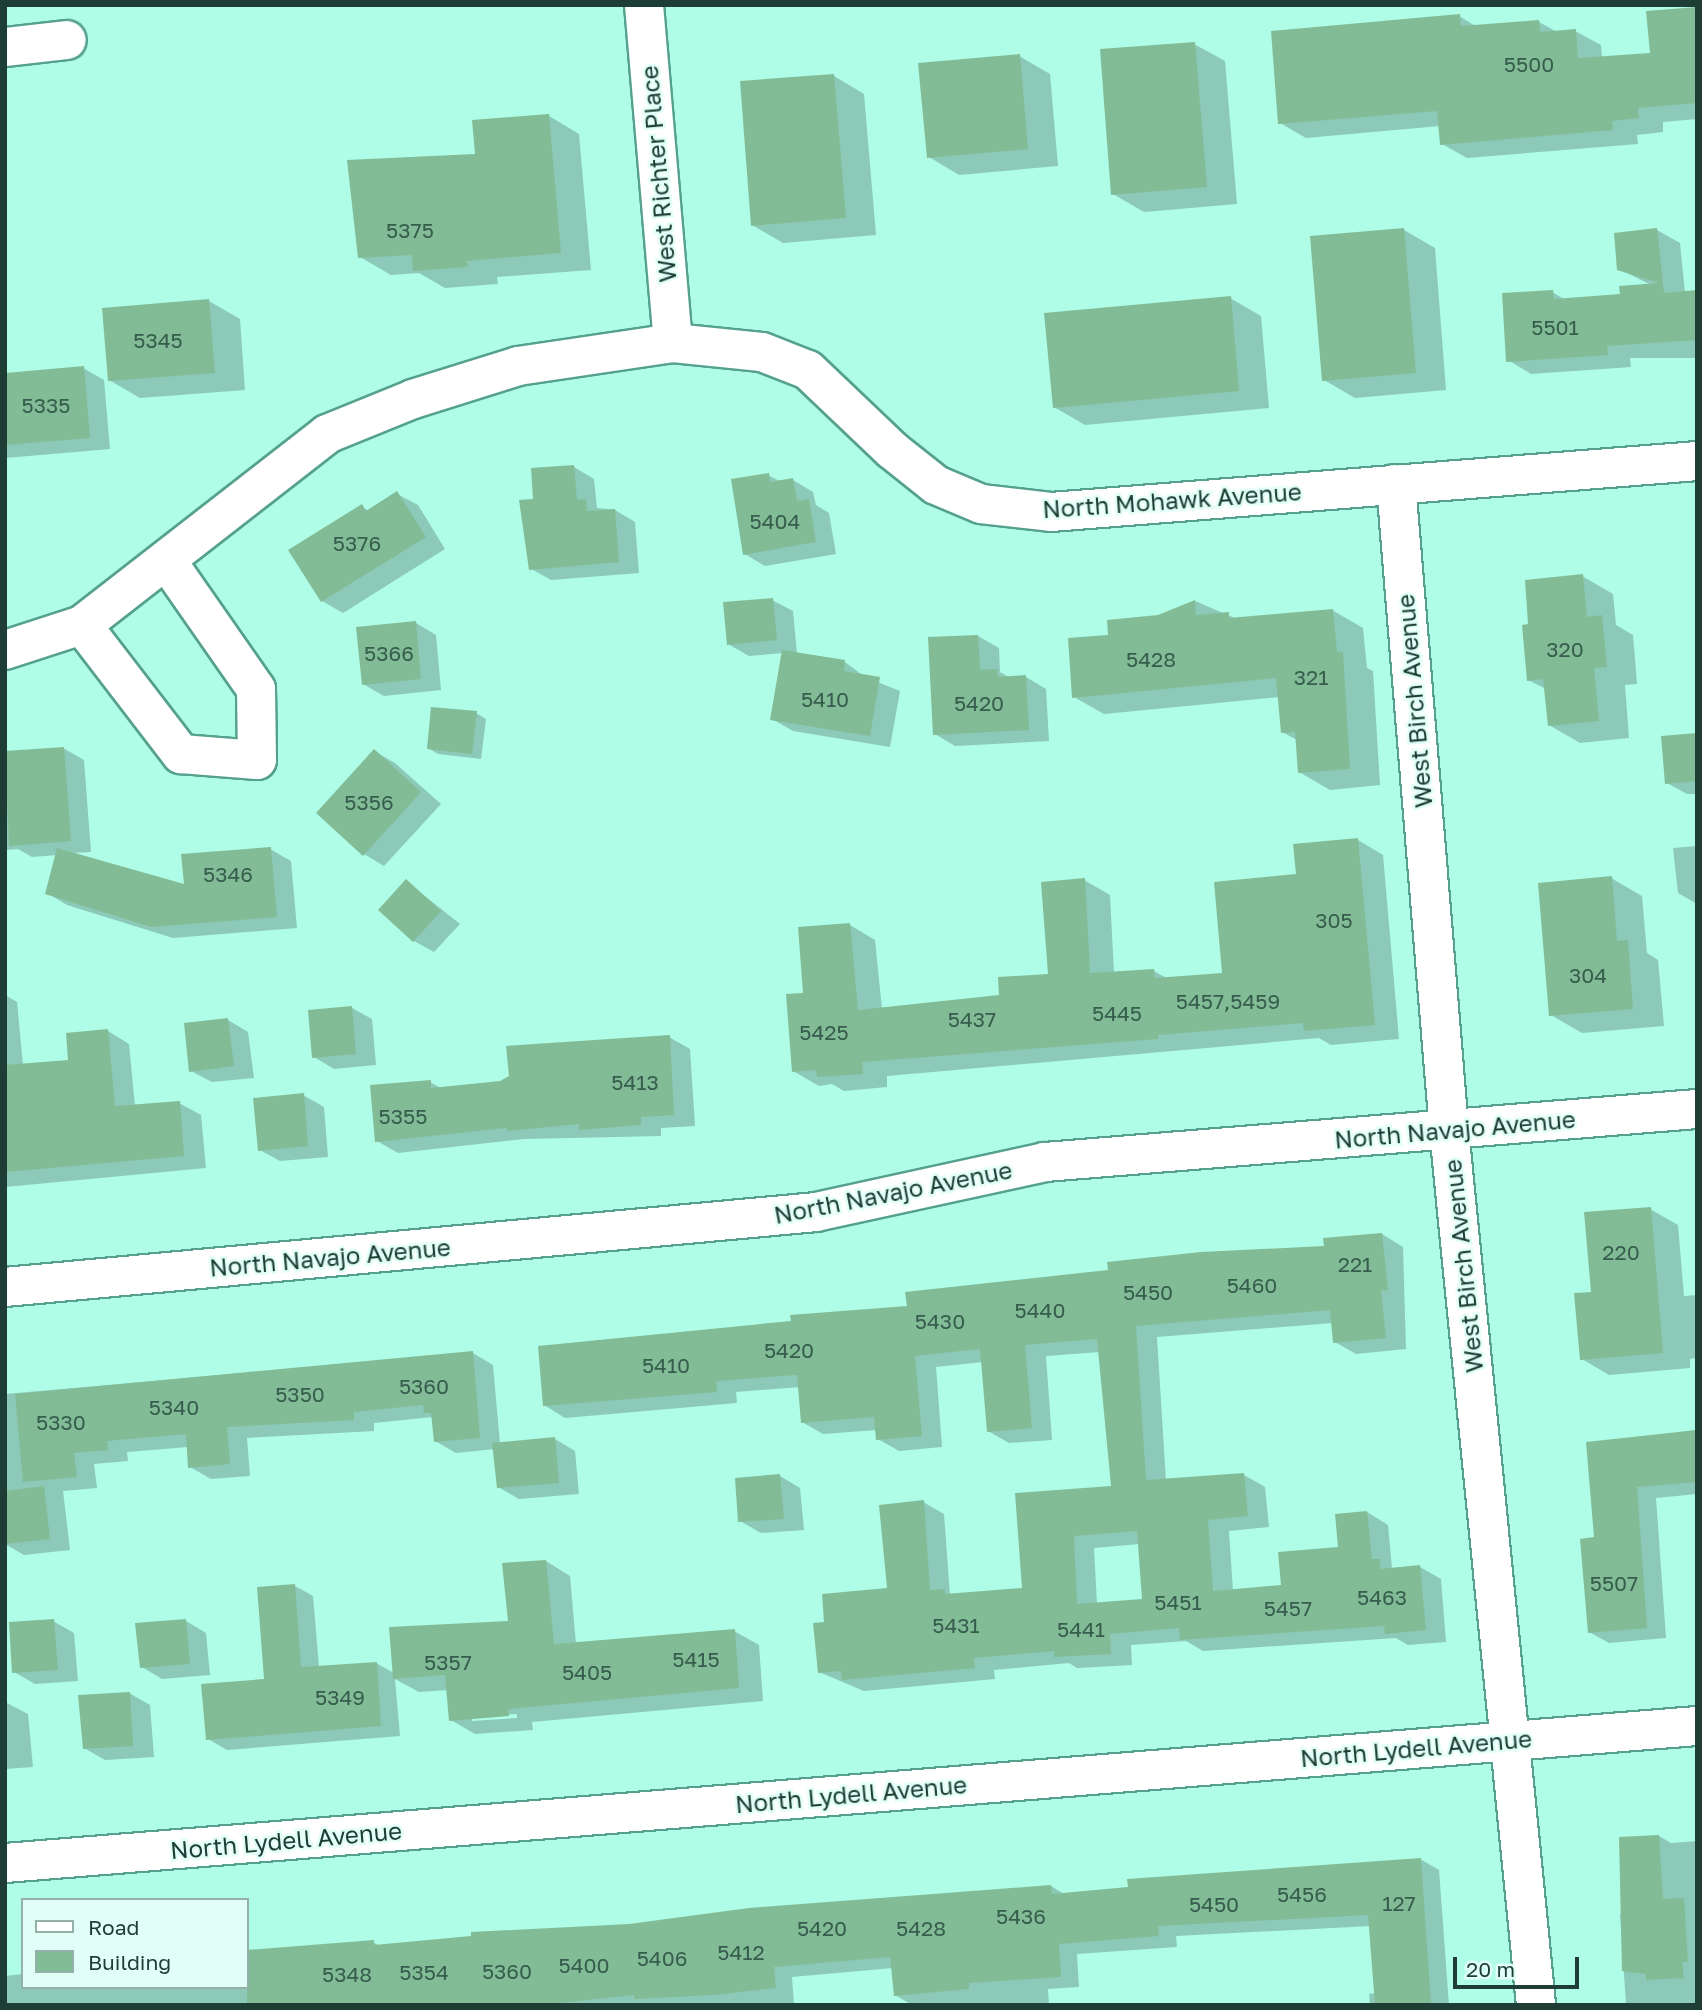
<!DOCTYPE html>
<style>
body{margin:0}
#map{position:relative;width:1702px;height:2010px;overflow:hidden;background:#affce7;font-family:"Golos Text",sans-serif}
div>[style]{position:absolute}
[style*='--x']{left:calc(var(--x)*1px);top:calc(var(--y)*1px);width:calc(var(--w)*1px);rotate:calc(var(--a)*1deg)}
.shadow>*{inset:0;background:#0003}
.building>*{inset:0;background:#82bc96}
.roads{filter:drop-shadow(2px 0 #55a18e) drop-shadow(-2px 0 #55a18e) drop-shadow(0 2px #55a18e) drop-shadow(0 -2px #55a18e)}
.minor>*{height:38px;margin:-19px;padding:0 19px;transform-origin:19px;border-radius:19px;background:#fff}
span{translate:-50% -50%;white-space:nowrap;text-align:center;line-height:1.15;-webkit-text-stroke:5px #e1fff6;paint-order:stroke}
.number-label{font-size:21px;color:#365d4d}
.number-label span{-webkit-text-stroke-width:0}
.street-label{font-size:24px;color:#1d3d35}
.frame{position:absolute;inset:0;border:7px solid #1d3d35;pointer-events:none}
.legend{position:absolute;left:21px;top:1898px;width:228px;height:91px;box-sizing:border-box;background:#e1fff6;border:2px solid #93b1a9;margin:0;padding:9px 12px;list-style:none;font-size:21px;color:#1d3d35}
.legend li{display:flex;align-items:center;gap:14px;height:35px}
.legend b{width:35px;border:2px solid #93b1a9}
.scale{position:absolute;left:1453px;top:1957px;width:126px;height:32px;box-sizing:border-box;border:4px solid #1d3d35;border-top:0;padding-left:9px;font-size:21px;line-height:24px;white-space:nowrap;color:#1d3d35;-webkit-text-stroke:5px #e1fff6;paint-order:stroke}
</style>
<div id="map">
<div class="shadow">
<div style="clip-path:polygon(1697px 8px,1697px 119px,1663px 122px,1663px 132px,1637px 135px,1638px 144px,1467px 158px,1442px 144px,1440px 126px,1306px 138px,1280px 123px,1459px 16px,1477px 27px,1539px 22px,1557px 32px,1575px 31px,1601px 45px,1602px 58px,1652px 55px)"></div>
<div style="clip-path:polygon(1194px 44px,1225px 61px,1237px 204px,1144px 212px,1113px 194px)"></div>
<div style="clip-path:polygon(1019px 56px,1050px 74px,1058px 166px,959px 175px,929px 157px)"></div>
<div style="clip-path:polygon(834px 76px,864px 94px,876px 235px,783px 243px,752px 225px)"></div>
<div style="clip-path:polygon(549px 116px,579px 134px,591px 270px,497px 277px,498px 284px,445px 288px,419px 273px,391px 275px,360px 257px,476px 155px)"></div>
<div style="clip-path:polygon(1404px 230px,1435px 248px,1446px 390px,1355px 398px,1324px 380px)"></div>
<div style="clip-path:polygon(1657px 230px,1680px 243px,1685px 293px,1697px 292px,1697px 358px,1630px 358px,1631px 367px,1531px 374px,1508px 360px,1552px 292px,1566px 300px,1621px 296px,1651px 285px,1619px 269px)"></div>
<div style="clip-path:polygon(1230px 298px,1261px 316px,1269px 408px,1085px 425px,1054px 407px)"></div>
<div style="clip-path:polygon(209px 301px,240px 319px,245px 390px,140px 398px,109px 380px)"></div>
<div style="clip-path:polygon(83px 368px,104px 380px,110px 449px,5px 458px,5px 375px)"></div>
<div style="clip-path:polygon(574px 467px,594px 479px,597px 508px,615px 510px,635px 522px,639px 573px,551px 580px,530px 568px,535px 500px)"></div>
<div style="clip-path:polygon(768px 475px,781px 482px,793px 480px,813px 492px,816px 505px,829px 513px,836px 554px,765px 566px,745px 554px)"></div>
<div style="clip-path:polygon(397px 494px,418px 505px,445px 549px,343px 613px,322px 601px,362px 507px,369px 511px)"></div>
<div style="clip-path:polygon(1582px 576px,1613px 594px,1616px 625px,1633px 635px,1637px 684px,1625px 685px,1629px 738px,1580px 743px,1549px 725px,1546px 689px,1528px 680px,1530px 626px)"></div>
<div style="clip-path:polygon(772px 600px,793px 611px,797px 654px,845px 662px,865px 677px,900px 691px,890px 747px,793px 731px,772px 719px,783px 653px,749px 656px,728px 644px)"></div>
<div style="clip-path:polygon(1195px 601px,1237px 619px,1332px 610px,1363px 628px,1367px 668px,1373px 671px,1380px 785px,1330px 790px,1299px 772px,1297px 740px,1282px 732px,1280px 697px,1104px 714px,1074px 697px,1110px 636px)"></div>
<div style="clip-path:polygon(416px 623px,436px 635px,441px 690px,384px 696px,363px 684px)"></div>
<div style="clip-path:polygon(978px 636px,999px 648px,1000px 672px,1010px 678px,1026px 677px,1046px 689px,1049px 741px,955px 746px,935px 734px)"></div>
<div style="clip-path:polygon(476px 713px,486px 719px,481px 759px,438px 754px,428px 748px)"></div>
<div style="clip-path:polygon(1697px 735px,1697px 794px,1687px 794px,1667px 783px)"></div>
<div style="clip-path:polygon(63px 748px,84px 760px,91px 852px,71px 853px,186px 887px,270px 849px,291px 861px,297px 928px,173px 938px,67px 905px,47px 893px,57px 855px,32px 857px,18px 849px,5px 850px,5px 753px)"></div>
<div style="clip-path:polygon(374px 751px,395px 763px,441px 804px,384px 866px,364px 854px)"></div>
<div style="clip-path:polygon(1358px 840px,1383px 855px,1399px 1039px,1331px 1045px,1319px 1038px,887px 1076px,887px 1087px,844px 1091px,832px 1084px,819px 1086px,793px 1071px,805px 995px,850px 925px,875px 940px,882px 1009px,1001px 996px,1049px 975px,1084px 880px,1110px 895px,1114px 973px,1154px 971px,1168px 979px,1224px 975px,1298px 876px)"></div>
<div style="clip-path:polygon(1697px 846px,1697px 904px,1678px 893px,1673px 848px)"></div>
<div style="clip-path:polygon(1611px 878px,1642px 896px,1647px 953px,1658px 960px,1664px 1026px,1582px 1033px,1551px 1015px)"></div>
<div style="clip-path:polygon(406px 881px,460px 924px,434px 952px,414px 941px)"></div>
<div style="clip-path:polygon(5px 995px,17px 1002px,23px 1065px,70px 1062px,108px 1031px,129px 1044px,135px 1106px,179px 1103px,201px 1115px,206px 1168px,5px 1187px)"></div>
<div style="clip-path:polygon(352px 1008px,372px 1019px,376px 1065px,334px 1069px,314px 1057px)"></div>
<div style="clip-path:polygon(228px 1020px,248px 1032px,254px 1078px,212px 1082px,191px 1071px)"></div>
<div style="clip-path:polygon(669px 1037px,690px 1049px,695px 1126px,661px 1128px,661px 1136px,524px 1139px,398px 1153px,377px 1141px,430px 1082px,441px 1088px,500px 1082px)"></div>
<div style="clip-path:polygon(303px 1095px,324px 1107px,328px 1157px,280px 1161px,260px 1150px)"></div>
<div style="clip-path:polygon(1650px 1209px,1678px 1225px,1684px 1296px,1697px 1295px,1697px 1358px,1690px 1359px,1690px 1368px,1609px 1375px,1582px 1359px)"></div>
<div style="clip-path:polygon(evenodd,1382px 1234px,1403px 1247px,1406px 1349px,1356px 1354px,1335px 1342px,1333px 1323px,1157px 1337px,1166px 1481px,1244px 1475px,1265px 1487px,1269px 1527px,1229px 1531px,1233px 1591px,1283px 1587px,1340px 1548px,1367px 1512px,1388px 1525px,1392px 1568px,1420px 1567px,1441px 1579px,1446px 1642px,1408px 1645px,1396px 1638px,1203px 1651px,1186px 1641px,1131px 1645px,1132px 1665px,1077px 1668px,1069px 1663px,994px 1670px,995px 1679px,864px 1691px,819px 1672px,826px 1624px,889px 1589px,923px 1502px,944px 1514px,950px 1595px,1024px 1589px,1113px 1488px,1100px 1352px,1046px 1356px,1052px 1440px,1009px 1443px,988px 1431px,983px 1362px,936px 1367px,942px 1447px,899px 1451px,878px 1439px,877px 1430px,823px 1434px,802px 1422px,800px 1387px,736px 1392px,737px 1403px,565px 1418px,544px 1405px,793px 1323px,1326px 1248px,1382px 1234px,1140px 1544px,1144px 1601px,1097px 1604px,1094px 1548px,1140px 1544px)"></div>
<div style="clip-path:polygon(473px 1353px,493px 1365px,500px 1444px,555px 1439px,575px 1451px,579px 1494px,519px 1499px,498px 1487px,495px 1449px,456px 1453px,435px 1441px,433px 1417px,374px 1423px,374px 1431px,247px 1438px,250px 1476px,211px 1479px,190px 1467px,188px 1447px,127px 1452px,128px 1461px,94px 1464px,97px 1488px,63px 1491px,70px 1550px,24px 1555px,5px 1544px,5px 1394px)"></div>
<div style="clip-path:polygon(1697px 1430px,1697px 1494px,1656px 1498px,1666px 1638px,1609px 1643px,1589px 1632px,1596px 1539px,1588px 1444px)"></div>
<div style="clip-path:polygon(780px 1476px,800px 1488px,804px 1530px,761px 1533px,740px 1521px)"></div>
<div style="clip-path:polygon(evenodd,546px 1561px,570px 1576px,576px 1644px,734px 1631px,759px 1645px,763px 1701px,532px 1722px,533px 1730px,475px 1734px,451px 1720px,448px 1690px,419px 1692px,395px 1679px,400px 1736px,227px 1750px,208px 1739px,266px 1681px,295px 1586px,313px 1596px,319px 1667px,376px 1663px,394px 1673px,510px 1623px,546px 1561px,517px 1714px,517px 1718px,472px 1721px,472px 1717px,517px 1714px)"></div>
<div style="clip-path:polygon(53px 1621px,74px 1633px,78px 1681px,35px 1684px,14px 1672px)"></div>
<div style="clip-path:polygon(186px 1621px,206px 1633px,210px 1675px,162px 1679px,142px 1667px)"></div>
<div style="clip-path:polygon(129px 1693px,150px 1705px,154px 1757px,105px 1760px,84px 1748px)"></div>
<div style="clip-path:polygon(5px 1702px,28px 1714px,33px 1767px,5px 1769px)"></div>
<div style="clip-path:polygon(1659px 1836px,1671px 1843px,1697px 1841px,1697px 2005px,1626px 2005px,1620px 1914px,1624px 1914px)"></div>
<div style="clip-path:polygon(1420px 1859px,1439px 1870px,1449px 2005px,1370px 2005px,1369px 1994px,1376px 1993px,1371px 1926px,1176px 1936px,1177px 1947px,1077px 1954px,1079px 1987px,1048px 1989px,1049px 2005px,912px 2005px,895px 1995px,893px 1968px,792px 1977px,794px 2005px,5px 2005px,5px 1976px,23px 1974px,23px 1987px,247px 1987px,247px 1954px,373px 1942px,381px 1947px,1051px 1886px,1064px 1894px)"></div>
</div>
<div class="building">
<div style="clip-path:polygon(1697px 7px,1697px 103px,1638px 108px,1639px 118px,1612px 121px,1613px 130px,1440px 145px,1437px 111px,1278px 124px,1271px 31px,1460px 14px,1461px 26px,1539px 20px,1540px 32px,1576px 29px,1578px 58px,1650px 53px,1646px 11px)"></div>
<div style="clip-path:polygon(1195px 42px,1207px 187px,1111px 195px,1100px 49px)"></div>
<div style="clip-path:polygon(1020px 54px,1028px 149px,927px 158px,918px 63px)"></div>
<div style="clip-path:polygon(834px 74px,846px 218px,751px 226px,740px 81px)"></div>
<div style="clip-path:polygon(549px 114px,561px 253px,467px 261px,468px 267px,413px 271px,412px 255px,358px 258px,347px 160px,475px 154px,472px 120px)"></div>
<div style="clip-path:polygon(1404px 228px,1416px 373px,1322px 381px,1310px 236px)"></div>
<div style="clip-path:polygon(1657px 228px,1664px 293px,1697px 290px,1697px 340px,1607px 346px,1608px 355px,1506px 362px,1502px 293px,1553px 290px,1554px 299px,1620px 294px,1619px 286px,1659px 283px,1617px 270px,1614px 233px)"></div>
<div style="clip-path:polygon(1231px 296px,1239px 391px,1053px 408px,1044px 313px)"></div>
<div style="clip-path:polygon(209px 299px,215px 373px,108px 381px,102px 308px)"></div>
<div style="clip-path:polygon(84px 366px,90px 438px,5px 445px,5px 373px)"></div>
<div style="clip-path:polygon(574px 465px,577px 500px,586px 499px,587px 511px,615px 509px,619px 562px,529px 570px,519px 500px,533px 499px,531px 468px)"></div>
<div style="clip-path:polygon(769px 473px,770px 482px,793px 478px,797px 501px,809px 499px,816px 542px,743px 555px,731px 479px)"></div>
<div style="clip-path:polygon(397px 491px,426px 537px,321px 602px,288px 550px,362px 504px,366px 511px)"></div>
<div style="clip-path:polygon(1583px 574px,1587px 617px,1602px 615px,1607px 667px,1594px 668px,1599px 721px,1548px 726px,1543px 679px,1527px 681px,1522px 625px,1528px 624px,1525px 580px)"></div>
<div style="clip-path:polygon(773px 598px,777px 640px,727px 645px,723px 602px)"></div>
<div style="clip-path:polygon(1195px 600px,1196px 615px,1229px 612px,1229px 618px,1333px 609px,1337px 652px,1343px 652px,1350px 769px,1298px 773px,1295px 732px,1281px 733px,1276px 678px,1072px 698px,1068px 638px,1108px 635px,1107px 620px,1158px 615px)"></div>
<div style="clip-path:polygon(416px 621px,421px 679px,362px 685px,356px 627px)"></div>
<div style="clip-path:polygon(978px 635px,980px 670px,997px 669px,998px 677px,1026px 675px,1029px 730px,933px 735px,928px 637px)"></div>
<div style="clip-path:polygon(782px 650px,845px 660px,844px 671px,880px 677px,870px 736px,770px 720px)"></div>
<div style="clip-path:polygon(431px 707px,477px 711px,472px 754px,427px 749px)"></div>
<div style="clip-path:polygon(1697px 733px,1697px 781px,1665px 784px,1661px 736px)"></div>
<div style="clip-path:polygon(64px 747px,71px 841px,9px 846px,5px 751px)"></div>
<div style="clip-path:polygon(374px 749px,421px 792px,363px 856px,316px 813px)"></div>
<div style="clip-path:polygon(1358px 838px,1375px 1025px,1304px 1031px,1303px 1023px,1158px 1035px,1158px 1039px,862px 1062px,863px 1074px,817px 1077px,816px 1070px,792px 1072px,786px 994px,803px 993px,798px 927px,850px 923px,858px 1010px,999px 995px,998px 977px,1048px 974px,1041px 882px,1085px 878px,1090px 973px,1154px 969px,1155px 978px,1222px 973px,1214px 882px,1296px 874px,1293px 844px)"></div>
<div style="clip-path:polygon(271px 847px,277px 917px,151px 927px,45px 894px,57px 848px,184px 884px,181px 854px)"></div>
<div style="clip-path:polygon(1612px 876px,1617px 941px,1628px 940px,1633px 1009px,1549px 1016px,1538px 883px)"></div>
<div style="clip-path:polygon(406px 879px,441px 911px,413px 942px,378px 910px)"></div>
<div style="clip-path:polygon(352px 1006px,356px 1054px,312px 1058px,308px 1010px)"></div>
<div style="clip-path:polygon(228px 1018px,234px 1066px,189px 1072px,184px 1023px)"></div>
<div style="clip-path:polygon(108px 1029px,115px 1106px,180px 1101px,184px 1156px,5px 1172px,5px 1065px,68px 1060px,66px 1033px)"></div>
<div style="clip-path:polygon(670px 1035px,674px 1115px,641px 1117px,641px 1125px,579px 1130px,579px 1124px,507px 1131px,506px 1128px,375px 1142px,370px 1085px,431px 1080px,431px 1088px,500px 1081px,509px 1076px,506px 1046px)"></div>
<div style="clip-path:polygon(304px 1093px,308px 1146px,258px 1151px,253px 1098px)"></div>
<div style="clip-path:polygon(1651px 1207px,1663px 1353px,1580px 1360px,1574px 1293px,1591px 1292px,1584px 1212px)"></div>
<div style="clip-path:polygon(evenodd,1382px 1233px,1388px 1290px,1381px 1290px,1386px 1338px,1333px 1343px,1330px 1310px,1136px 1326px,1146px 1480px,1244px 1473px,1248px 1516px,1208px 1520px,1213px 1591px,1281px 1585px,1278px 1552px,1338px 1547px,1335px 1514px,1367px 1511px,1372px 1559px,1380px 1559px,1380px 1569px,1420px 1565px,1426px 1630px,1385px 1634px,1384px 1626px,1180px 1640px,1179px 1628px,1110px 1634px,1111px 1654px,1054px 1657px,1054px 1651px,974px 1658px,975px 1668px,842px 1680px,841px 1671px,818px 1673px,813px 1623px,824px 1622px,822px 1594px,887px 1588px,879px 1505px,924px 1500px,930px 1590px,945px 1589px,945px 1594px,1022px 1588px,1015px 1493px,1111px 1486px,1097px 1339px,1025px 1345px,1032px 1428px,987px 1432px,980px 1349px,915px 1356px,922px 1436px,876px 1440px,874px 1417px,801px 1423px,797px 1375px,716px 1381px,717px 1392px,543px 1406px,538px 1346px,791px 1321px,790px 1315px,907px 1306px,905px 1292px,1108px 1270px,1107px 1262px,1201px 1252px,1324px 1246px,1323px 1238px,1382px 1233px,1137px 1531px,1142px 1599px,1077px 1604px,1074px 1536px,1137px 1531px)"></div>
<div style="clip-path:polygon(473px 1351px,480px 1438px,434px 1442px,431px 1413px,424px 1413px,423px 1405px,354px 1412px,354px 1420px,227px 1427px,230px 1464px,188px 1468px,186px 1434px,107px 1441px,108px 1450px,74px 1453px,77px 1477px,23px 1482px,15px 1394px)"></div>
<div style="clip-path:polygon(1697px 1430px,1697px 1482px,1637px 1487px,1647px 1628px,1588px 1633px,1580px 1539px,1594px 1537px,1586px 1442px)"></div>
<div style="clip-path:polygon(555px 1437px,559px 1483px,497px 1488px,492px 1443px)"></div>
<div style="clip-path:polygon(780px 1474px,784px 1519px,738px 1522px,735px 1478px)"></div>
<div style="clip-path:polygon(44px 1486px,50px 1539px,5px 1544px,5px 1491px)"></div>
<div style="clip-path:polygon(546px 1560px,554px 1644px,735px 1629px,739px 1688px,508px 1709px,509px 1716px,449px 1721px,445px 1675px,393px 1679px,389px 1627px,508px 1621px,502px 1563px)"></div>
<div style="clip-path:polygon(295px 1584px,301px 1667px,377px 1662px,381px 1726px,206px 1740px,201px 1684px,264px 1679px,257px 1587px)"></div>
<div style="clip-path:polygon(54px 1619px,58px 1670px,12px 1673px,9px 1622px)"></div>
<div style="clip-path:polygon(186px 1619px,190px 1664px,140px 1668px,135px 1623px)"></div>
<div style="clip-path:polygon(130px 1692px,133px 1746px,83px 1749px,78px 1695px)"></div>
<div style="clip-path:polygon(1659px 1835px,1663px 1899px,1684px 1898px,1688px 1962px,1682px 1962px,1684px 1978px,1646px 1980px,1646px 1974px,1622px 1971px,1619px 1837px)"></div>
<div style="clip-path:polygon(1421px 1858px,1431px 2005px,1375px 2005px,1368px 1915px,1158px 1926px,1159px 1936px,1059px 1944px,1061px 1977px,969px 1983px,969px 1989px,894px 1996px,890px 1957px,774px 1967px,776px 1988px,714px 1995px,634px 1999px,634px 1995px,541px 2005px,247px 2005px,247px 1950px,374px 1940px,374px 1945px,471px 1936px,471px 1932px,629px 1924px,749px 1908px,1051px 1885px,1052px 1894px,1128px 1887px,1127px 1879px)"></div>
</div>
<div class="roads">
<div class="minor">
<div style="--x:644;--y:5;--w:339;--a:85.1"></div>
<div style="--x:5;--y:47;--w:62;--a:-6.4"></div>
<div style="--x:1396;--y:484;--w:648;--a:85.31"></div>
<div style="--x:1449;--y:1130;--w:879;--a:84.32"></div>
<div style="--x:82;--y:625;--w:163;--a:52.5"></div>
<div style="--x:181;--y:754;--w:76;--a:4.5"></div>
<div style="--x:257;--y:760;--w:71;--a:-90.8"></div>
<div style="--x:256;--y:689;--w:157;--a:-124.9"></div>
<div style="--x:5;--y:650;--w:81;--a:-18"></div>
<div style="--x:82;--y:625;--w:311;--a:-37.9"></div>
<div style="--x:327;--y:434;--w:93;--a:-22.1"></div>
<div style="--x:413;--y:399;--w:110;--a:-17.4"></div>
<div style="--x:518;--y:366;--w:157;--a:-8.4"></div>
<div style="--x:673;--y:343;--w:89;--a:5.8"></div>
<div style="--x:762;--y:352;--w:49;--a:21.4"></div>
<div style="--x:808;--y:370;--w:116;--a:43.6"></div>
<div style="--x:892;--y:450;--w:56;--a:38.5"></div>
<div style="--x:936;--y:485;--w:49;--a:22.9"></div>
<div style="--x:981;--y:504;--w:70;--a:6.5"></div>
<div style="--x:1051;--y:512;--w:648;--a:-4.51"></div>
<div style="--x:5;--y:1287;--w:814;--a:-5.28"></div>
<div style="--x:816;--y:1212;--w:234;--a:-12.3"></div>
<div style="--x:1045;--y:1162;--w:654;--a:-4.65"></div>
<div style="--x:5;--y:1863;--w:1698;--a:-4.63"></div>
</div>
</div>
<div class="number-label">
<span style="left:1529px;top:64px">5500</span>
<span style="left:410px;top:230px">5375</span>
<span style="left:1555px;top:327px">5501</span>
<span style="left:158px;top:340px">5345</span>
<span style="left:46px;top:405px">5335</span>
<span style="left:775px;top:521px">5404</span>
<span style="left:357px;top:543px">5376</span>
<span style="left:1565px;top:649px">320</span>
<span style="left:389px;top:653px">5366</span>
<span style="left:1151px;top:659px">5428</span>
<span style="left:1311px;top:677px">321</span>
<span style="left:825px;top:699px">5410</span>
<span style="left:979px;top:703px">5420</span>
<span style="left:369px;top:802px">5356</span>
<span style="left:228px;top:874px">5346</span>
<span style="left:1334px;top:920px">305</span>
<span style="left:1588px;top:975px">304</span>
<span style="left:1228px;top:1001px">5457,5459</span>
<span style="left:1117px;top:1013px">5445</span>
<span style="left:972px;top:1019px">5437</span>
<span style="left:824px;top:1032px">5425</span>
<span style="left:635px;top:1082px">5413</span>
<span style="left:403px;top:1116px">5355</span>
<span style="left:1621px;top:1252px">220</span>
<span style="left:1355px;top:1264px">221</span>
<span style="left:1252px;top:1285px">5460</span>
<span style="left:1148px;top:1292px">5450</span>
<span style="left:1040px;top:1310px">5440</span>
<span style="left:940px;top:1321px">5430</span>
<span style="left:789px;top:1350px">5420</span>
<span style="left:666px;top:1365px">5410</span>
<span style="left:424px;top:1386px">5360</span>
<span style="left:300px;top:1394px">5350</span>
<span style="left:174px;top:1407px">5340</span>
<span style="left:61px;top:1422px">5330</span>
<span style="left:1614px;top:1583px">5507</span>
<span style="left:1382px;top:1597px">5463</span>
<span style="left:1178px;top:1602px">5451</span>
<span style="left:1288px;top:1608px">5457</span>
<span style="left:956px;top:1625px">5431</span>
<span style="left:1081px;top:1629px">5441</span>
<span style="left:696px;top:1659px">5415</span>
<span style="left:448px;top:1662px">5357</span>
<span style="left:587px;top:1672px">5405</span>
<span style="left:340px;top:1697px">5349</span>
<span style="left:1302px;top:1894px">5456</span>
<span style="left:1399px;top:1903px">127</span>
<span style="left:1214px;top:1904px">5450</span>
<span style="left:1021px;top:1916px">5436</span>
<span style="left:822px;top:1928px">5420</span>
<span style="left:921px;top:1928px">5428</span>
<span style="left:741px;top:1952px">5412</span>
<span style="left:662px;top:1958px">5406</span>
<span style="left:584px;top:1965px">5400</span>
<span style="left:507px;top:1971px">5360</span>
<span style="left:424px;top:1972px">5354</span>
<span style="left:347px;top:1974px">5348</span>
</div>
<div class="street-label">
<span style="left:658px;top:174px;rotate:-95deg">West Richter Place</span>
<span style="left:1172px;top:500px;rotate:-4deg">North Mohawk Avenue</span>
<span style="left:1414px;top:701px;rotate:-95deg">West Birch Avenue</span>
<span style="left:1455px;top:1129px;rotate:-5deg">North Navajo Avenue</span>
<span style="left:893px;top:1192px;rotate:-11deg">North Navajo Avenue</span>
<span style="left:330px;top:1257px;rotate:-5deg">North Navajo Avenue</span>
<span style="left:1463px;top:1266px;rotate:-96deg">West Birch Avenue</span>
<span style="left:1416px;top:1748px;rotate:-5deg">North Lydell Avenue</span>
<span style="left:851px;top:1794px;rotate:-5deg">North Lydell Avenue</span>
<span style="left:286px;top:1840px;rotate:-5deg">North Lydell Avenue</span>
</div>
<div class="frame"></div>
<ul class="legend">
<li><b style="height:9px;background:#fff"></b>Road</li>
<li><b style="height:19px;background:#82bc96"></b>Building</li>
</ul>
<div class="scale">20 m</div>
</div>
